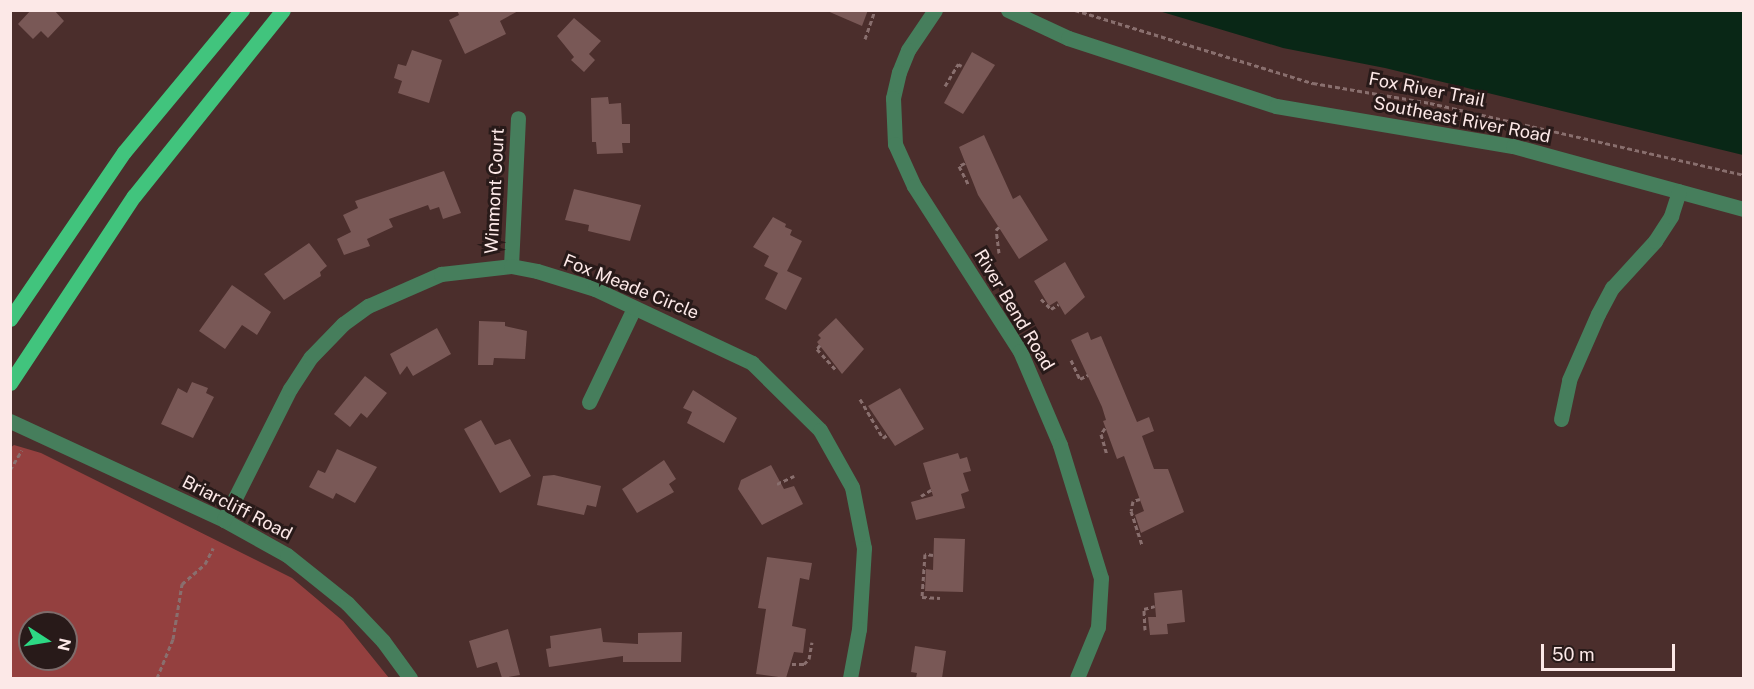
<!DOCTYPE html>
<style>
body{margin:0}
#map{position:relative;width:1754px;height:689px;overflow:hidden;background:#4b2e2c;font-family:"Public Sans",sans-serif}
div>[style]{position:absolute}
[style*='--x']{left:calc(var(--x)*1px);top:calc(var(--y)*1px);width:calc(var(--w)*1px);rotate:calc(var(--a)*1deg)}
.green>*{inset:0;background:#94403f}
.water>*{inset:0;background:#092716}
.building>*{inset:0;background:#795856}
.path>*{height:3px;margin-top:-1.5px;transform-origin:0;background:repeating-linear-gradient(90deg,#896f6e 0 4.5px,transparent 0 7.5px)}
.minor>*{height:15px;margin:-7.5px;padding:0 7.5px;transform-origin:7.5px;border-radius:7.5px;background:#467e5c}
.major>*{height:15px;margin:-7.5px;padding:0 7.5px;transform-origin:7.5px;border-radius:7.5px;background:#41c47d}
span{translate:-50% -50%;white-space:nowrap;text-align:center;line-height:1.15;-webkit-text-stroke:6px #281a19;paint-order:stroke}
.street-label{font-size:18px;color:#fce8e7}
.frame{position:absolute;inset:0;border:12px solid #fce8e7;pointer-events:none}
.north{position:absolute;left:18px;top:611px;width:60px;height:60px;box-sizing:border-box;background:#281a19;border:2px solid #7d6c6b;border-radius:50%;rotate:102deg;font-size:16px;font-weight:700;line-height:24px;text-align:center;color:#fce8e7}
.north::after{content:'';display:block;margin:auto;width:21px;height:27px;background:#2dd884;clip-path:polygon(50% 0,100% 100%,50% 72%,0 100%)}
.scale{position:absolute;left:1541px;top:644px;width:134px;height:27px;box-sizing:border-box;border:3px solid #fce8e7;border-top:0;padding-left:8px;font-size:18px;line-height:21px;white-space:nowrap;color:#fce8e7;-webkit-text-stroke:4px #281a19;paint-order:stroke}
</style>
<div id="map">
<div class="green">
<div style="clip-path:polygon(evenodd,14px 445px,41px 453px,292px 578px,343px 621px,389px 678px,11px 678px,10px 448px,14px 445px,30px 623px,66px 623px,66px 659px,30px 659px,30px 623px)"></div>
</div>
<div class="water">
<div style="clip-path:polygon(1159px 11px,1743px 11px,1743px 155px,1385px 68px,1283px 48px)"></div>
</div>
<div class="building">
<div style="clip-path:polygon(31px 10px,54px 10px,64px 21px,48px 38px,41px 31px,33px 39px,18px 24px)"></div>
<div style="clip-path:polygon(457px 10px,520px 10px,500px 21px,506px 34px,465px 54px,449px 20px,459px 15px)"></div>
<div style="clip-path:polygon(825px 10px,868px 10px,862px 26px)"></div>
<div style="clip-path:polygon(574px 18px,601px 41px,589px 54px,595px 60px,584px 72px,571px 60px,574px 57px,557px 36px)"></div>
<div style="clip-path:polygon(412px 50px,442px 60px,429px 103px,398px 93px,402px 81px,394px 78px,398px 64px,406px 66px)"></div>
<div style="clip-path:polygon(972px 52px,995px 65px,963px 114px,944px 103px)"></div>
<div style="clip-path:polygon(608px 97px,609px 104px,621px 103px,622px 124px,630px 124px,630px 143px,622px 143px,623px 153px,597px 154px,596px 142px,592px 142px,591px 98px)"></div>
<div style="clip-path:polygon(984px 135px,1013px 199px,1020px 195px,1048px 240px,1019px 259px,978px 195px,959px 147px)"></div>
<div style="clip-path:polygon(444px 171px,461px 213px,443px 219px,439px 207px,430px 210px,428px 205px,389px 219px,393px 227px,367px 239px,370px 246px,344px 255px,337px 239px,351px 232px,343px 215px,358px 208px,355px 201px)"></div>
<div style="clip-path:polygon(574px 189px,641px 205px,630px 241px,588px 231px,589px 225px,565px 220px)"></div>
<div style="clip-path:polygon(773px 217px,786px 224px,785px 227px,792px 230px,790px 235px,802px 241px,787px 271px,802px 278px,786px 310px,765px 299px,778px 273px,764px 266px,769px 256px,753px 247px)"></div>
<div style="clip-path:polygon(309px 243px,327px 266px,320px 272px,321px 276px,284px 300px,264px 274px)"></div>
<div style="clip-path:polygon(1065px 262px,1085px 297px,1065px 315px,1057px 301px,1049px 306px,1034px 281px)"></div>
<div style="clip-path:polygon(232px 285px,271px 312px,257px 335px,242px 325px,225px 349px,199px 331px)"></div>
<div style="clip-path:polygon(836px 318px,864px 349px,842px 374px,817px 342px,821px 338px,818px 335px)"></div>
<div style="clip-path:polygon(479px 321px,505px 322px,505px 326px,527px 331px,525px 359px,494px 358px,493px 365px,478px 365px)"></div>
<div style="clip-path:polygon(437px 328px,451px 354px,413px 376px,407px 366px,400px 375px,390px 354px)"></div>
<div style="clip-path:polygon(1088px 332px,1091px 340px,1101px 336px,1137px 422px,1149px 417px,1154px 431px,1142px 436px,1154px 469px,1168px 469px,1184px 512px,1141px 533px,1135px 515px,1144px 511px,1124px 456px,1117px 459px,1103px 421px,1106px 420px,1102px 407px,1071px 340px)"></div>
<div style="clip-path:polygon(365px 376px,387px 393px,367px 418px,361px 413px,350px 427px,334px 414px)"></div>
<div style="clip-path:polygon(192px 382px,208px 388px,206px 393px,214px 397px,193px 438px,161px 424px,178px 388px,187px 393px)"></div>
<div style="clip-path:polygon(900px 388px,924px 429px,895px 446px,868px 406px)"></div>
<div style="clip-path:polygon(693px 390px,737px 418px,724px 443px,687px 423px,692px 412px,683px 408px)"></div>
<div style="clip-path:polygon(481px 420px,495px 445px,510px 439px,531px 476px,500px 493px,464px 429px)"></div>
<div style="clip-path:polygon(337px 449px,377px 467px,355px 503px,336px 493px,333px 499px,309px 487px,318px 470px,325px 473px)"></div>
<div style="clip-path:polygon(958px 453px,960px 459px,967px 457px,971px 471px,963px 473px,969px 491px,961px 494px,965px 508px,916px 520px,911px 502px,933px 496px,923px 463px)"></div>
<div style="clip-path:polygon(664px 460px,676px 479px,669px 484px,674px 492px,637px 513px,622px 489px)"></div>
<div style="clip-path:polygon(771px 465px,784px 489px,794px 486px,803px 504px,762px 525px,738px 489px,741px 480px)"></div>
<div style="clip-path:polygon(554px 475px,601px 486px,596px 507px,587px 505px,584px 515px,537px 505px,543px 476px)"></div>
<div style="clip-path:polygon(934px 538px,965px 539px,963px 592px,925px 591px,926px 569px,933px 570px)"></div>
<div style="clip-path:polygon(767px 557px,812px 563px,809px 580px,800px 578px,792px 626px,806px 629px,803px 653px,794px 652px,786px 678px,756px 674px,766px 609px,758px 608px)"></div>
<div style="clip-path:polygon(1182px 590px,1185px 622px,1167px 624px,1168px 634px,1150px 635px,1148px 617px,1156px 617px,1154px 593px)"></div>
<div style="clip-path:polygon(601px 628px,603px 642px,638px 644px,638px 633px,682px 632px,681px 662px,623px 662px,623px 656px,549px 667px,546px 649px,551px 648px,550px 636px)"></div>
<div style="clip-path:polygon(508px 629px,520px 675px,502px 678px,497px 662px,477px 668px,469px 641px)"></div>
<div style="clip-path:polygon(915px 646px,946px 651px,942px 678px,916px 678px,917px 673px,911px 672px)"></div>
</div>
<div class="path">
<div style="--x:1075;--y:10;--w:249;--a:17.1"></div>
<div style="--x:1313;--y:83;--w:119;--a:9.7"></div>
<div style="--x:1430;--y:103;--w:322;--a:12.9"></div>
<div style="--x:865;--y:39;--w:31;--a:-71"></div>
<div style="--x:945;--y:86;--w:26;--a:-59"></div>
<div style="--x:958;--y:64;--w:4;--a:27"></div>
<div style="--x:965;--y:163;--w:7;--a:153"></div>
<div style="--x:959;--y:166;--w:22;--a:63"></div>
<div style="--x:999;--y:253;--w:23;--a:-97"></div>
<div style="--x:996;--y:230;--w:6;--a:-45"></div>
<div style="--x:1041;--y:299;--w:14;--a:45"></div>
<div style="--x:1051;--y:309;--w:9;--a:-32"></div>
<div style="--x:820;--y:345;--w:5;--a:127"></div>
<div style="--x:817;--y:349;--w:27;--a:48"></div>
<div style="--x:1071;--y:360;--w:21;--a:65"></div>
<div style="--x:1080;--y:379;--w:9;--a:-27"></div>
<div style="--x:860;--y:399;--w:45;--a:59.5"></div>
<div style="--x:883;--y:438;--w:5;--a:-37"></div>
<div style="--x:1105;--y:428;--w:7;--a:124"></div>
<div style="--x:1101;--y:434;--w:22;--a:74"></div>
<div style="--x:10;--y:470;--w:23;--a:-59"></div>
<div style="--x:777;--y:484;--w:19;--a:-25"></div>
<div style="--x:921;--y:496;--w:12;--a:-31"></div>
<div style="--x:1140;--y:499;--w:7;--a:164"></div>
<div style="--x:1133;--y:501;--w:10;--a:101"></div>
<div style="--x:1131;--y:511;--w:36;--a:72"></div>
<div style="--x:933;--y:555;--w:8;--a:-173"></div>
<div style="--x:925;--y:554;--w:43;--a:94"></div>
<div style="--x:922;--y:597;--w:18;--a:3"></div>
<div style="--x:1145;--y:630;--w:21;--a:-93"></div>
<div style="--x:1144;--y:609;--w:11;--a:-15"></div>
<div style="--x:792;--y:664;--w:12;--a:0"></div>
<div style="--x:804;--y:664;--w:7;--a:-45"></div>
<div style="--x:809;--y:659;--w:17;--a:-80"></div>
<div style="--x:157;--y:678;--w:42;--a:-67.7"></div>
<div style="--x:173;--y:639;--w:56;--a:-80.7"></div>
<div style="--x:182;--y:584;--w:30;--a:-41"></div>
<div style="--x:205;--y:564;--w:18;--a:-63"></div>
</div>
<div class="minor">
<div style="--x:935;--y:10;--w:48;--a:124"></div>
<div style="--x:908;--y:50;--w:24;--a:112"></div>
<div style="--x:899;--y:72;--w:27;--a:103"></div>
<div style="--x:893;--y:98;--w:46;--a:87.5"></div>
<div style="--x:895;--y:144;--w:46;--a:65.7"></div>
<div style="--x:914;--y:186;--w:196;--a:57.3"></div>
<div style="--x:1020;--y:351;--w:102;--a:66.9"></div>
<div style="--x:1060;--y:445;--w:139;--a:72.9"></div>
<div style="--x:1101;--y:578;--w:49;--a:93.5"></div>
<div style="--x:1098;--y:627;--w:55;--a:112.4"></div>
<div style="--x:1008;--y:10;--w:66;--a:25"></div>
<div style="--x:1068;--y:38;--w:219;--a:18.1"></div>
<div style="--x:1276;--y:106;--w:240;--a:9.6"></div>
<div style="--x:1513;--y:146;--w:239;--a:15.3"></div>
<div style="--x:511;--y:266;--w:148;--a:-87.3"></div>
<div style="--x:589;--y:402;--w:104;--a:-64.4"></div>
<div style="--x:1561;--y:419;--w:40;--a:-78"></div>
<div style="--x:1569;--y:380;--w:72;--a:-66.3"></div>
<div style="--x:1598;--y:314;--w:30;--a:-62"></div>
<div style="--x:1612;--y:288;--w:64;--a:-47.5"></div>
<div style="--x:1655;--y:241;--w:30;--a:-57"></div>
<div style="--x:1671;--y:216;--w:26;--a:-72"></div>
<div style="--x:10;--y:421;--w:236;--a:24.8"></div>
<div style="--x:224;--y:520;--w:72;--a:29.1"></div>
<div style="--x:287;--y:555;--w:77;--a:38.7"></div>
<div style="--x:347;--y:603;--w:52;--a:46.5"></div>
<div style="--x:383;--y:641;--w:46;--a:53.9"></div>
<div style="--x:224;--y:520;--w:147;--a:-63.3"></div>
<div style="--x:290;--y:389;--w:38;--a:-57"></div>
<div style="--x:311;--y:357;--w:46;--a:-45.9"></div>
<div style="--x:343;--y:324;--w:31;--a:-36"></div>
<div style="--x:368;--y:306;--w:80;--a:-23.7"></div>
<div style="--x:441;--y:274;--w:70;--a:-6.5"></div>
<div style="--x:511;--y:266;--w:26;--a:11"></div>
<div style="--x:537;--y:271;--w:61;--a:17.2"></div>
<div style="--x:595;--y:289;--w:174;--a:25.2"></div>
<div style="--x:752;--y:363;--w:95;--a:44.6"></div>
<div style="--x:820;--y:430;--w:65;--a:60.7"></div>
<div style="--x:852;--y:487;--w:62;--a:78.9"></div>
<div style="--x:864;--y:548;--w:81;--a:93.5"></div>
<div style="--x:859;--y:629;--w:50;--a:100.4"></div>
</div>
<div class="major">
<div style="--x:10;--y:319;--w:202;--a:-55.7"></div>
<div style="--x:124;--y:152;--w:185;--a:-50.3"></div>
<div style="--x:10;--y:383;--w:224;--a:-56.5"></div>
<div style="--x:134;--y:196;--w:238;--a:-51.3"></div>
</div>
<div class="street-label">
<span style="left:1427px;top:90px;rotate:11deg">Fox River Trail</span>
<span style="left:1462px;top:120px;rotate:11deg">Southeast River Road</span>
<span style="left:495px;top:191px;rotate:-87deg">Winmont Court</span>
<span style="left:631px;top:287px;rotate:22deg">Fox Meade Circle</span>
<span style="left:1014px;top:310px;rotate:59deg">River Bend Road</span>
<span style="left:237px;top:508px;rotate:27deg">Briarcliff Road</span>
</div>
<div class="frame"></div>
<div class="north">N</div>
<div class="scale">50 m</div>
</div>
